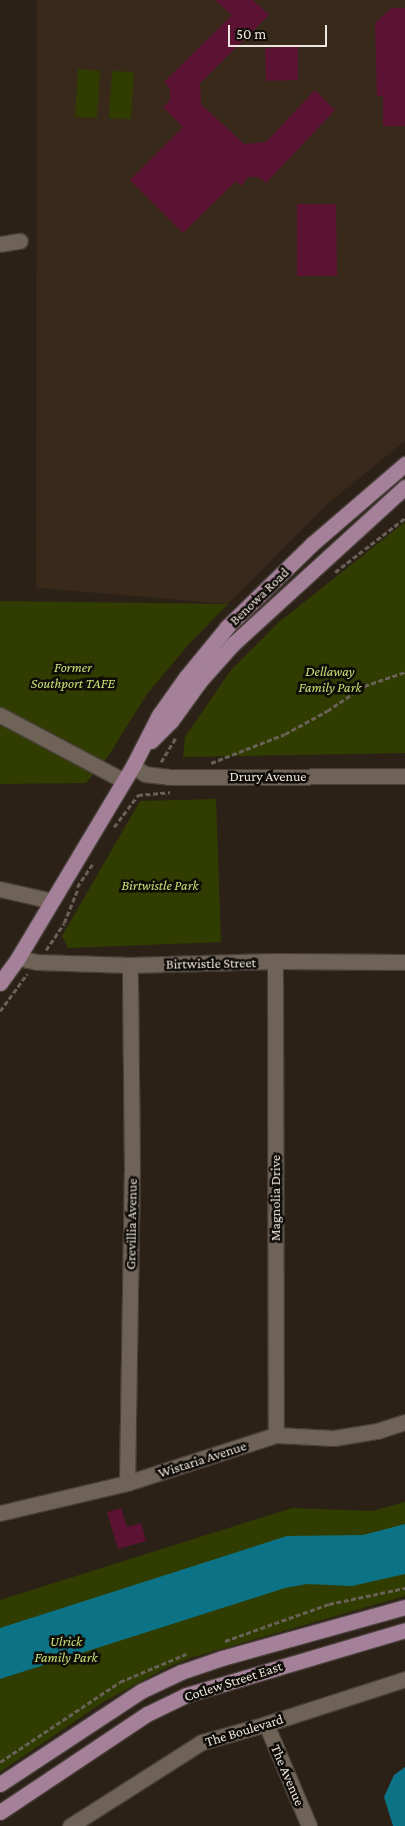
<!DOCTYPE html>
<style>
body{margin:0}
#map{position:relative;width:405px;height:1826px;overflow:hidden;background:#2b2117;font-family:"Crimson Pro",serif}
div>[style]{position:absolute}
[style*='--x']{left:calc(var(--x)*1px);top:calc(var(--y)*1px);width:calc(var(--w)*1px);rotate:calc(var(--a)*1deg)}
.built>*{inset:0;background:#38291b}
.green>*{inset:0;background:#313d00}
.water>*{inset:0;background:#0c7285}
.building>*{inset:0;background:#5c1333}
.path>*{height:2.5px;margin-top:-1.25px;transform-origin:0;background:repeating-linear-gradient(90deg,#696057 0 5px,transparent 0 7.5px)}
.roads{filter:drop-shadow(1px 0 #473f38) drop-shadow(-1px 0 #473f38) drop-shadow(0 1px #473f38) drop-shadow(0 -1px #473f38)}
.minor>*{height:15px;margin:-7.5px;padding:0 7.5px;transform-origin:7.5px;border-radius:7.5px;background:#6f6357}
.major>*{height:15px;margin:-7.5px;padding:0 7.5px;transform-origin:7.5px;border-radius:7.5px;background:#a48099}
span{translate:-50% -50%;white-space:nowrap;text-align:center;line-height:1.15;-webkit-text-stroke:5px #100c08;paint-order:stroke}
.street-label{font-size:14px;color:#ede6df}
.park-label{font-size:14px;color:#c6e275;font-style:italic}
.scale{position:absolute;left:228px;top:25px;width:99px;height:22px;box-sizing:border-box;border:2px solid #ede6df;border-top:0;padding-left:6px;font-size:15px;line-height:18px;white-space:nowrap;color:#ede6df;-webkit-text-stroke:4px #100c08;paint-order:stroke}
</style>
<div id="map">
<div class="built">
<div style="clip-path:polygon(37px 0,405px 0,405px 441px,326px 505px,228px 604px,36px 588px)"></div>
</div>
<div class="green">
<div style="clip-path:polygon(78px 69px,100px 71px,97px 118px,75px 117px)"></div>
<div style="clip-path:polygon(112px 71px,134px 72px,131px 119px,109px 118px)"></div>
<div style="clip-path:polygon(405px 522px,405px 753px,183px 757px,185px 737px,231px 670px,279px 622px)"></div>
<div style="clip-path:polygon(0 601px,228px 604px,190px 643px,147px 694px,109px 755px,86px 783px,0 784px)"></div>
<div style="clip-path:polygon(216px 799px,221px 942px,68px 948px,62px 936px,140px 801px)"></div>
<div style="clip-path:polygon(405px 1502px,405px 1596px,190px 1658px,164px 1669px,105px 1701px,0 1772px,0 1600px,292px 1508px,372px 1511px)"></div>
</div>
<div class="water">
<div style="clip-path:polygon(405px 1524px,405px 1574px,352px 1586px,307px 1584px,285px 1588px,0 1679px,0 1628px,287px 1536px,363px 1535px)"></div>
<div style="clip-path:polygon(405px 1767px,405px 1826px,393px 1826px,384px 1797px,394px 1775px)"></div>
</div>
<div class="building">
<div style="clip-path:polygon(215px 0,253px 0,269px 15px,200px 83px,201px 104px,244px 144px,266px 142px,315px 90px,335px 110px,266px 183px,259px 177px,248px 177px,241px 186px,236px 181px,183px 233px,130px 180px,183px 127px,163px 107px,170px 100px,170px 88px,164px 82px,232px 15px)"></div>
<div style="clip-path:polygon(391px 8px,405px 8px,405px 126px,383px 126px,383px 96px,377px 96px,375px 23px)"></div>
<div style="clip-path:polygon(298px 46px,298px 80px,266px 81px,265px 48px)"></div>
<div style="clip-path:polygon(297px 204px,336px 204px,337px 276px,297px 276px)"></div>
<div style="clip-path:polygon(121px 1508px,127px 1527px,141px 1523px,146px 1541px,118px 1549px,107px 1512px)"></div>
</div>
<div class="path">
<div style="--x:335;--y:572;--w:88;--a:-37.6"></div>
<div style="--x:161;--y:762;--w:29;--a:-59"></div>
<div style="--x:211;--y:763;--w:79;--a:-21.4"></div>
<div style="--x:285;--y:734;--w:48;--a:-28.7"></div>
<div style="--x:327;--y:711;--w:45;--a:-34"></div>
<div style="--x:364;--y:686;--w:43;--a:-18.9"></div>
<div style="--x:114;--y:827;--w:40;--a:-53"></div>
<div style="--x:138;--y:795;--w:32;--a:-5"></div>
<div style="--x:77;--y:887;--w:30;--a:-56"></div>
<div style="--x:46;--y:950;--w:32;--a:-56"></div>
<div style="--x:64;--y:923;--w:37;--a:-68"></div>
<div style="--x:0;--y:1011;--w:46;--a:-53.9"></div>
<div style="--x:225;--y:1641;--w:110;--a:-19.6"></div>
<div style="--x:329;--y:1604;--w:78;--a:-11.9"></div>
<div style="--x:0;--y:1762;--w:144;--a:-33.7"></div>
<div style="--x:120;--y:1682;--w:72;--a:-23"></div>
</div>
<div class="roads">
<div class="minor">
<div style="--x:0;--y:244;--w:20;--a:-9"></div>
<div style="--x:0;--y:715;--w:140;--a:28"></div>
<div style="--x:133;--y:766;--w:14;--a:34"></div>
<div style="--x:145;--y:774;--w:24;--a:7"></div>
<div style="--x:169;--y:777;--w:236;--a:-0.2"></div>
<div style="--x:0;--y:889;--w:53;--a:13"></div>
<div style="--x:18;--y:958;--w:19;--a:12"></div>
<div style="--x:37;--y:962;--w:93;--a:1.8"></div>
<div style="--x:130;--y:965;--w:145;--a:-1.6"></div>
<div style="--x:275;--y:961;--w:130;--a:0.4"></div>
<div style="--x:275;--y:961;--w:474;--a:89.9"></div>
<div style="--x:127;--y:1483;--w:313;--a:-89.1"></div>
<div style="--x:132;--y:1170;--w:205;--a:-90.6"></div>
<div style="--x:0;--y:1513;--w:130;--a:-13.3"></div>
<div style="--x:127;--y:1483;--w:157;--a:-17.9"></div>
<div style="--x:276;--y:1435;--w:58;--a:3"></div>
<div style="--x:334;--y:1438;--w:44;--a:-9.2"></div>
<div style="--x:377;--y:1431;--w:29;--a:-18"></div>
<div style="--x:266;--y:1724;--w:111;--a:67.1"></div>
<div style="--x:70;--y:1826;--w:156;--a:-32.5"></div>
<div style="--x:202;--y:1742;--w:66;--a:-15.7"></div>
<div style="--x:266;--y:1724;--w:146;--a:-17.9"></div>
</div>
<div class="major">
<div style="--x:151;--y:741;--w:28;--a:-45"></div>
<div style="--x:171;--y:721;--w:49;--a:-54.1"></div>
<div style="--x:200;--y:681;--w:50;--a:-48.3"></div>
<div style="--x:233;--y:644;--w:233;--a:-42.4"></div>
<div style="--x:0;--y:983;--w:31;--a:-54"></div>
<div style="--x:18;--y:958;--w:224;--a:-59.1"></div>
<div style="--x:133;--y:766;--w:57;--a:-63"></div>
<div style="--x:159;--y:715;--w:47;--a:-54.6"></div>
<div style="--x:186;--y:677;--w:65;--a:-50.6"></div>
<div style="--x:227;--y:627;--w:119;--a:-44.3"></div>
<div style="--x:312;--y:544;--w:123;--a:-40.7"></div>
<div style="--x:0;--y:1784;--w:169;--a:-33.4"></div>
<div style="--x:141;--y:1691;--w:44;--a:-25.4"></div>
<div style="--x:181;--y:1672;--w:43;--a:-18.9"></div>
<div style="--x:222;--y:1658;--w:190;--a:-15.6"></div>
<div style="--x:0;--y:1812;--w:177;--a:-33.7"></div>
<div style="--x:147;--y:1714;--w:43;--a:-26"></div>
<div style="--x:186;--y:1695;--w:228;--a:-16.5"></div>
</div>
</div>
<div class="street-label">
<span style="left:259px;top:596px;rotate:-44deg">Benowa Road</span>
<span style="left:268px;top:776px">Drury Avenue</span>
<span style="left:211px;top:963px;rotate:-1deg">Birtwistle Street</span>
<span style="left:275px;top:1198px;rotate:-90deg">Magnolia Drive</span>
<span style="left:131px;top:1224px;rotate:-89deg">Grevillia Avenue</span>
<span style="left:202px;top:1459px;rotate:-18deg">Wistaria Avenue</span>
<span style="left:233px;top:1681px;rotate:-18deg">Cotlew Street East</span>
<span style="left:244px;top:1730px;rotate:-17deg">The Boulevard</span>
<span style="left:288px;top:1775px;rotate:67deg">The Avenue</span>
</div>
<div class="park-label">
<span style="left:73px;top:675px">Former<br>Southport TAFE</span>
<span style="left:330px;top:679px">Dellaway<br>Family Park</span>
<span style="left:160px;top:885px">Birtwistle Park</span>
<span style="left:66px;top:1649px">Ulrick<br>Family Park</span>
</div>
<div class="scale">50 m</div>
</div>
